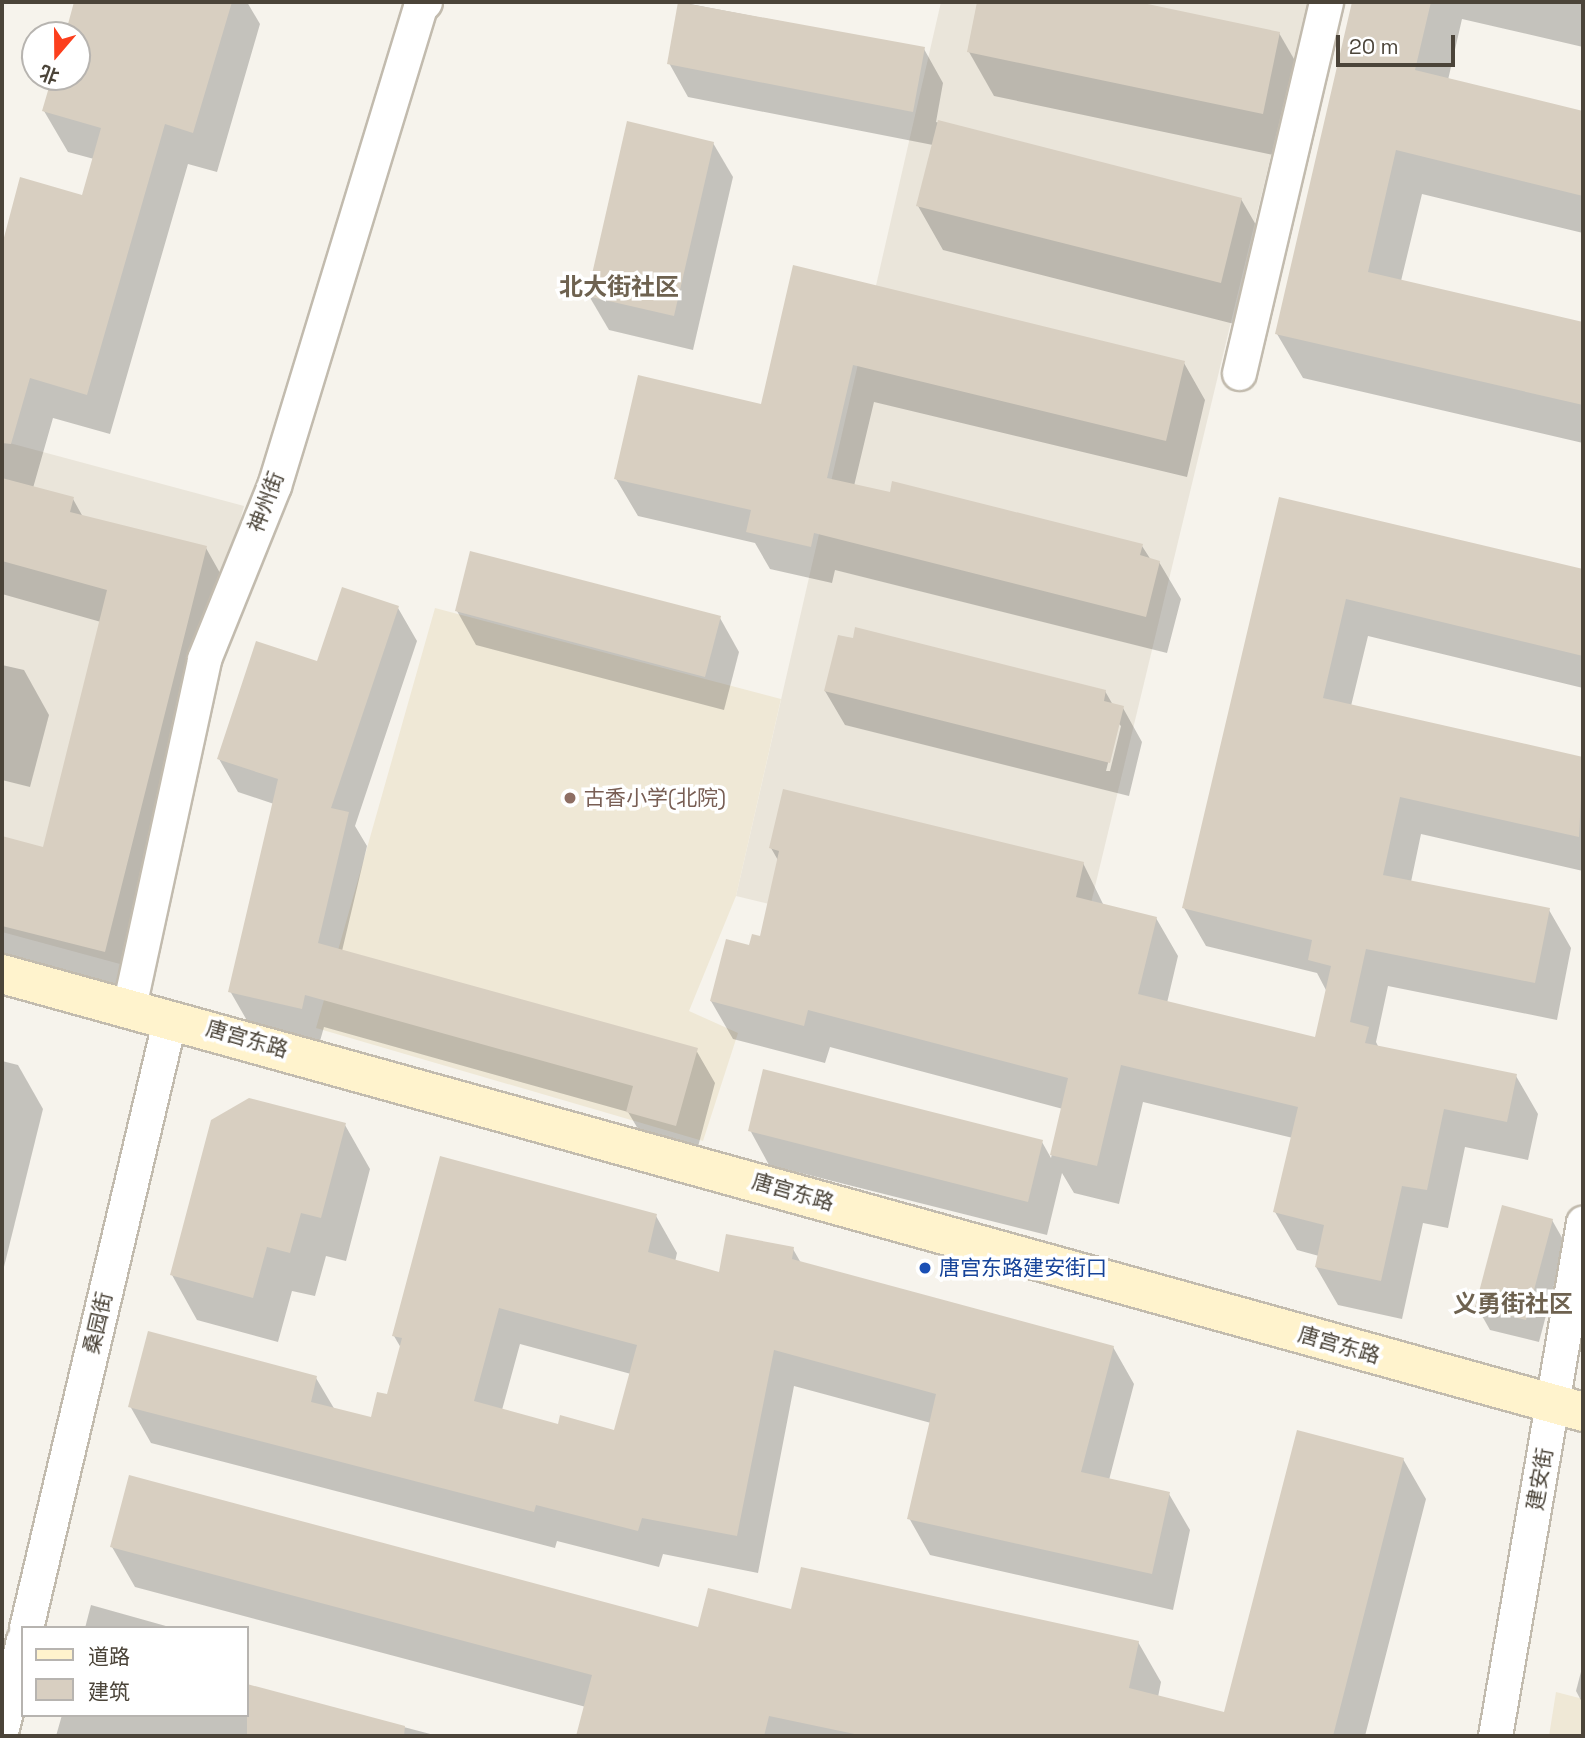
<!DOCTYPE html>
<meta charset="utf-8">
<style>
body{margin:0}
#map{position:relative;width:1585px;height:1738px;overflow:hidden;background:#f6f3ec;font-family:"Space Grotesk","Noto Sans SC",sans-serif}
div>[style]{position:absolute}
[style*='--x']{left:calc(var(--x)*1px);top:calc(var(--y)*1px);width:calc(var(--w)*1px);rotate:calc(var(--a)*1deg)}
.residential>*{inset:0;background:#eae5da}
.education>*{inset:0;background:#efe8d6}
.shadow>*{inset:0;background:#0003}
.building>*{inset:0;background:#d8cfc1}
.roads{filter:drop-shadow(2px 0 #c2bbae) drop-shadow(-2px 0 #c2bbae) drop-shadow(0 2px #c2bbae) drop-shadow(0 -2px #c2bbae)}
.street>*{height:33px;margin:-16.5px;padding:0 16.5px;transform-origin:16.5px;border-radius:16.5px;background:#fff}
.secondary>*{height:38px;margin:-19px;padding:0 19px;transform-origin:19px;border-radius:19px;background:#fff3cd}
.dots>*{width:19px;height:19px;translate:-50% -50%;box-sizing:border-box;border:4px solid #fff;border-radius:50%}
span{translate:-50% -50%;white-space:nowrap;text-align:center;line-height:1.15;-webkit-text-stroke:7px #fff;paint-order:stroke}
.street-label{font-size:21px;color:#4b4439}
.education-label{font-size:21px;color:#785e54}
.left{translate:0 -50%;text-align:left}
.transit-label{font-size:21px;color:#164399}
.quarter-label{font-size:24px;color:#6e6250;font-weight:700}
.frame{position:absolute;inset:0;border:4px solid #4b4439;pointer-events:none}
.legend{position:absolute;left:21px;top:1626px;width:228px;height:91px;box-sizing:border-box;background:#fff;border:2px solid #b7b4b0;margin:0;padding:9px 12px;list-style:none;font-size:21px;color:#4b4439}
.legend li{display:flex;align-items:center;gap:14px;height:35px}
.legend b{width:35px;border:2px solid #b7b4b0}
.north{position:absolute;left:21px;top:21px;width:70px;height:70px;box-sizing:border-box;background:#fff;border:2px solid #b7b4b0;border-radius:50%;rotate:200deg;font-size:19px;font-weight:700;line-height:28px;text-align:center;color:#4b4439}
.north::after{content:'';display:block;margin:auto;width:24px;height:32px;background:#fc3f1d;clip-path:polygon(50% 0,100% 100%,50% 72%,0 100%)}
.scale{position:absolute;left:1336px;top:35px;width:119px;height:32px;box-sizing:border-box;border:4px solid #4b4439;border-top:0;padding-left:9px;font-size:21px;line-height:24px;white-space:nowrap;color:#4b4439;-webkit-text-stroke:5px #fff;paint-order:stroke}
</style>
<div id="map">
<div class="residential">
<div style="clip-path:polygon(941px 2px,1308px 2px,1073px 978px,736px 896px)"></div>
<div style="clip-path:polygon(2px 441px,244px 506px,120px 964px,2px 932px)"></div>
</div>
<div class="education">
<div style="clip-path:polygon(435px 608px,781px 699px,736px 896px,689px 1011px,738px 1033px,703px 1141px,316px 1028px)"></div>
<div style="clip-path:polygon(1556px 1692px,1583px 1699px,1583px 1736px,1549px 1736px)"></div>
</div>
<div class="shadow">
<div style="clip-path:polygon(76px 2px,247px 2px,260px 24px,217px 172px,188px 164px,110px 434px,53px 418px,33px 488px,73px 499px,83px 517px,206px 548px,229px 589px,128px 992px,2px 960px,2px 838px,44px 849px,101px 622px,2px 594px,2px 251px,21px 179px,83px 197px,94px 159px,68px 152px,44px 111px,54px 77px,77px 77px,77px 35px,66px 35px)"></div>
<div style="clip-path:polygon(680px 2px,924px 49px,943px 83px,936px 122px,1241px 199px,1267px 244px,1246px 327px,943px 250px,918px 206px,933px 145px,688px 97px,669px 63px)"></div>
<div style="clip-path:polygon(979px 2px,1130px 2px,1279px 33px,1305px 78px,1288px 158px,994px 96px,969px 52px)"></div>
<div style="clip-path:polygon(1354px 2px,1583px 2px,1583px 47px,1462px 19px,1448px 80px,1583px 113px,1583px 233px,1422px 194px,1401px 281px,1583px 323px,1583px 443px,1303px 378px,1277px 334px)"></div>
<div style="clip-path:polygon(713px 143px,733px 177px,693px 350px,609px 330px,589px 296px)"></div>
<div style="clip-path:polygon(794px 267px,1184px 363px,1205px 400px,1187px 477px,874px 402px,854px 486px,1142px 546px,1151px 560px,1159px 562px,1181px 599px,1167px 653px,835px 570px,832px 583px,770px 569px,755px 543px,638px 516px,616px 479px,763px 406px)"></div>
<div style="clip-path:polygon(1281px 499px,1583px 571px,1583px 688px,1368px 636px,1351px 706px,1583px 759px,1583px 871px,1421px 834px,1411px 882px,1549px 910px,1571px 948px,1557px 1020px,1388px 986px,1376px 1042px,1379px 1048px,1516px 1076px,1538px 1114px,1528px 1160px,1465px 1147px,1448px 1228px,1423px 1223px,1402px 1319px,1338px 1305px,1316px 1267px,1319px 1256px,1297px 1250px,1275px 1212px,1293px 1138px,1143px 1102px,1119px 1204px,1074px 1193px,1062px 1173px,1047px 1235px,769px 1165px,750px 1130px,1042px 1142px,1051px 1158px,1063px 1109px,830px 1047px,825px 1063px,733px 1039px,711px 1001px,761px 938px,779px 862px,771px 848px,1083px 863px,1104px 906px,1156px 918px,1178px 956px,1167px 1003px,1317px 1039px,1327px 992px,1317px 973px,1206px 946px,1184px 908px)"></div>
<div style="clip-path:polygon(398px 608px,417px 641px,355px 826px,367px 846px,342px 951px,696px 1050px,715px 1083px,695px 1158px,647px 1144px,628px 1112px,324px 1027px,320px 1041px,249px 1024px,230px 991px,274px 804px,238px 792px,219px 759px,319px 663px)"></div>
<div style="clip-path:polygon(457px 611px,720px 618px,739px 652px,724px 710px,476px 645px)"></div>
<div style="clip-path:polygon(2px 665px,24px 670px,49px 715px,30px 787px,2px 780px)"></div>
<div style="clip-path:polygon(evenodd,825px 691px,1105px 691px,1113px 705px,1123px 708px,1142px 742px,1129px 796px,845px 725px,825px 691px,1118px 723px,1121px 726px,1110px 771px,1106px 771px,1118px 723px)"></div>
<div style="clip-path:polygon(2px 1061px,18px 1065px,43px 1109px,2px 1275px)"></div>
<div style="clip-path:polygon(345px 1125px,370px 1169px,346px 1261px,326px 1256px,315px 1296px,292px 1291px,278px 1342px,197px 1320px,172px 1275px)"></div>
<div style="clip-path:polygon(evenodd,656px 1216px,677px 1253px,675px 1262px,720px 1274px,793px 1249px,801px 1263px,1113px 1347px,1134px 1384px,1109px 1480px,1169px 1494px,1190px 1530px,1173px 1610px,930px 1555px,909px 1518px,931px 1423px,794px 1386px,758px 1573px,663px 1554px,659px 1567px,557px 1541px,555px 1548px,151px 1443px,130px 1406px,316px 1378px,335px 1410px,372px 1419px,388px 1396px,401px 1348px,394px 1336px,656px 1216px,520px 1344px,631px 1374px,615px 1432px,559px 1426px,502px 1410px,520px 1344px)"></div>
<div style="clip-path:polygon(1552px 1220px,1565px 1243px,1539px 1342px,1490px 1330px,1477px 1307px)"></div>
<div style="clip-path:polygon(1403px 1459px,1426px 1499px,1365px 1736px,578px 1736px,586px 1707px,135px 1587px,112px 1547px,700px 1629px,793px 1611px,1138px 1642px,1161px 1682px,1158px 1697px,1225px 1714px)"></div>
<div style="clip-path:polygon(91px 1605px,173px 1628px,85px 1628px)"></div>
<div style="clip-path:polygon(1583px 1664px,1583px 1704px,1576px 1691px)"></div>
<div style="clip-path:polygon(247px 1686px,438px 1736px,56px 1736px,62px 1715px,247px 1715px)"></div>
</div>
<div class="building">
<div style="clip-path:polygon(74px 2px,232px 2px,193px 133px,165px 124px,87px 395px,30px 378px,11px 444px,2px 443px,2px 245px,20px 177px,82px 195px,101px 128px,42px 111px,52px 77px,77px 77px,77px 35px,65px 35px)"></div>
<div style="clip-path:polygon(678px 2px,925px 47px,913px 112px,667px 64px)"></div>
<div style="clip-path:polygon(977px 2px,1138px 2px,1280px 32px,1263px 114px,967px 52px)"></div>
<div style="clip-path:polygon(1352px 2px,1431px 2px,1415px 70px,1583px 111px,1583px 196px,1396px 150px,1368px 272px,1583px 322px,1583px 405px,1275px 334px)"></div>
<div style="clip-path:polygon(938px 120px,1242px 198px,1221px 283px,916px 206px)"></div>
<div style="clip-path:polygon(627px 121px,714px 142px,674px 316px,587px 296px)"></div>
<div style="clip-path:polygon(793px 265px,1185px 361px,1166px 441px,853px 365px,827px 478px,890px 492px,892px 481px,1143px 544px,1140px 555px,1160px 561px,1146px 617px,814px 533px,811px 547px,746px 532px,751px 510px,614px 479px,638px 375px,761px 404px)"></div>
<div style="clip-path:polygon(2px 478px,74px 497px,70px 512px,207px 546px,105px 952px,2px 926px,2px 836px,43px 847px,107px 590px,2px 561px)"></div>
<div style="clip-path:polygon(1279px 497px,1583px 569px,1583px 656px,1346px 599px,1323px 698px,1583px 757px,1579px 837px,1400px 797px,1383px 875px,1550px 908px,1535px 983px,1366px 949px,1350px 1022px,1369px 1027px,1365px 1043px,1517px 1074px,1507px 1122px,1444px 1109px,1427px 1190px,1402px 1186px,1381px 1281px,1315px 1267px,1324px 1225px,1273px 1212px,1298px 1107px,1121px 1065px,1097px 1166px,1050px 1155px,1068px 1078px,808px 1010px,804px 1026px,710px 1001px,726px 939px,749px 945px,752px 934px,760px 936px,779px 851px,769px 848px,783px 789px,1084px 862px,1076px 897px,1157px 917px,1138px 994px,1315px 1037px,1331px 966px,1308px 960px,1312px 940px,1182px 908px)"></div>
<div style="clip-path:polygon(470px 551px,721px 616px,705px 677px,455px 611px)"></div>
<div style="clip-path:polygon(342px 587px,399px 606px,331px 808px,349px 812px,318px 943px,698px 1048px,676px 1126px,626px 1112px,633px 1086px,305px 995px,302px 1009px,228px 992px,278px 779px,217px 759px,256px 641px,317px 661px)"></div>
<div style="clip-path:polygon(855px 627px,1106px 690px,1104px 701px,1124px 706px,1110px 763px,824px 691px,838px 635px,853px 638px)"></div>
<div style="clip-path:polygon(763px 1069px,1043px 1140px,1028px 1202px,748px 1131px)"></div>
<div style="clip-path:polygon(249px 1098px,346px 1123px,321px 1218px,301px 1213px,290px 1253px,267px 1247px,253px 1298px,170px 1275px,211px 1120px)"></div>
<div style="clip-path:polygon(evenodd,440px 1156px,657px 1214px,648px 1252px,719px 1272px,726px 1234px,794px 1247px,792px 1259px,1114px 1346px,1081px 1472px,1170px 1492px,1152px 1574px,907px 1519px,936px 1394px,774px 1350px,737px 1536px,642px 1518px,638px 1531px,536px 1505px,534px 1512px,128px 1407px,148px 1331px,317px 1376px,311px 1402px,371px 1417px,377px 1392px,387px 1394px,402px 1338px,392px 1336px,440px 1156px,499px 1308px,637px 1345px,614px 1430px,560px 1415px,558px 1424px,474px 1401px,499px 1308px)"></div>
<div style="clip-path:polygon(1502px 1205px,1553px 1219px,1526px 1320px,1475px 1307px)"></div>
<div style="clip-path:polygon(1297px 1430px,1404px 1458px,1333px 1736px,864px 1736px,769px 1716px,764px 1736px,576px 1736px,592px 1675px,110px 1547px,129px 1475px,698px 1627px,708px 1588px,791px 1609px,801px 1567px,1139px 1641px,1129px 1688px,1224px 1712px)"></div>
<div style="clip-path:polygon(247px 1684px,405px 1726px,404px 1736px,247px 1736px)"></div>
</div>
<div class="roads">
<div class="street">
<div style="--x:1239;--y:373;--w:381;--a:-76.8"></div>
<div style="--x:129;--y:1007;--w:356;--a:-77.8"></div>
<div style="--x:204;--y:659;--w:187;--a:-68"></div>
<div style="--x:274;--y:486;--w:501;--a:-73.05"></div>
<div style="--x:420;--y:7;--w:7;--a:-45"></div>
<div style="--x:26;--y:1628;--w:627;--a:-76.72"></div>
<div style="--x:2;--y:1728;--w:90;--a:-76.6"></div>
<div style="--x:1495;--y:1736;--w:521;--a:-80.28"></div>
</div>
<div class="secondary">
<div style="--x:2;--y:974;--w:1641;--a:15.48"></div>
</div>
</div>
<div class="dots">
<div style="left:570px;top:798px;background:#8d6e63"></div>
<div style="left:925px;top:1268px;background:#1a4fb4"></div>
</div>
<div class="street-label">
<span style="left:266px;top:502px;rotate:-69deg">神州街</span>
<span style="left:247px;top:1039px;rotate:16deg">唐宫东路</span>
<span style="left:793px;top:1192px;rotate:16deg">唐宫东路</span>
<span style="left:98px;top:1323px;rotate:-77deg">桑园街</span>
<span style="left:1339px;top:1345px;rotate:16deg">唐宫东路</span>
<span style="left:1540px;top:1479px;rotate:-80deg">建安街</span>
</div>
<div class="education-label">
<span class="left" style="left:584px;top:798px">古香小学(北院)</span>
</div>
<div class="transit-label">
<span class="left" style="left:939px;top:1268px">唐宫东路建安街口</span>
</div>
<div class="quarter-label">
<span style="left:619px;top:287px">北大街社区</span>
<span style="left:1513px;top:1304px">义勇街社区</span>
</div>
<div class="frame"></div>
<ul class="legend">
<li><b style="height:9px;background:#fff3cd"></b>道路</li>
<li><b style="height:19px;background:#d8cfc1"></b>建筑</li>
</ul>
<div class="north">北</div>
<div class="scale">20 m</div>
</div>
